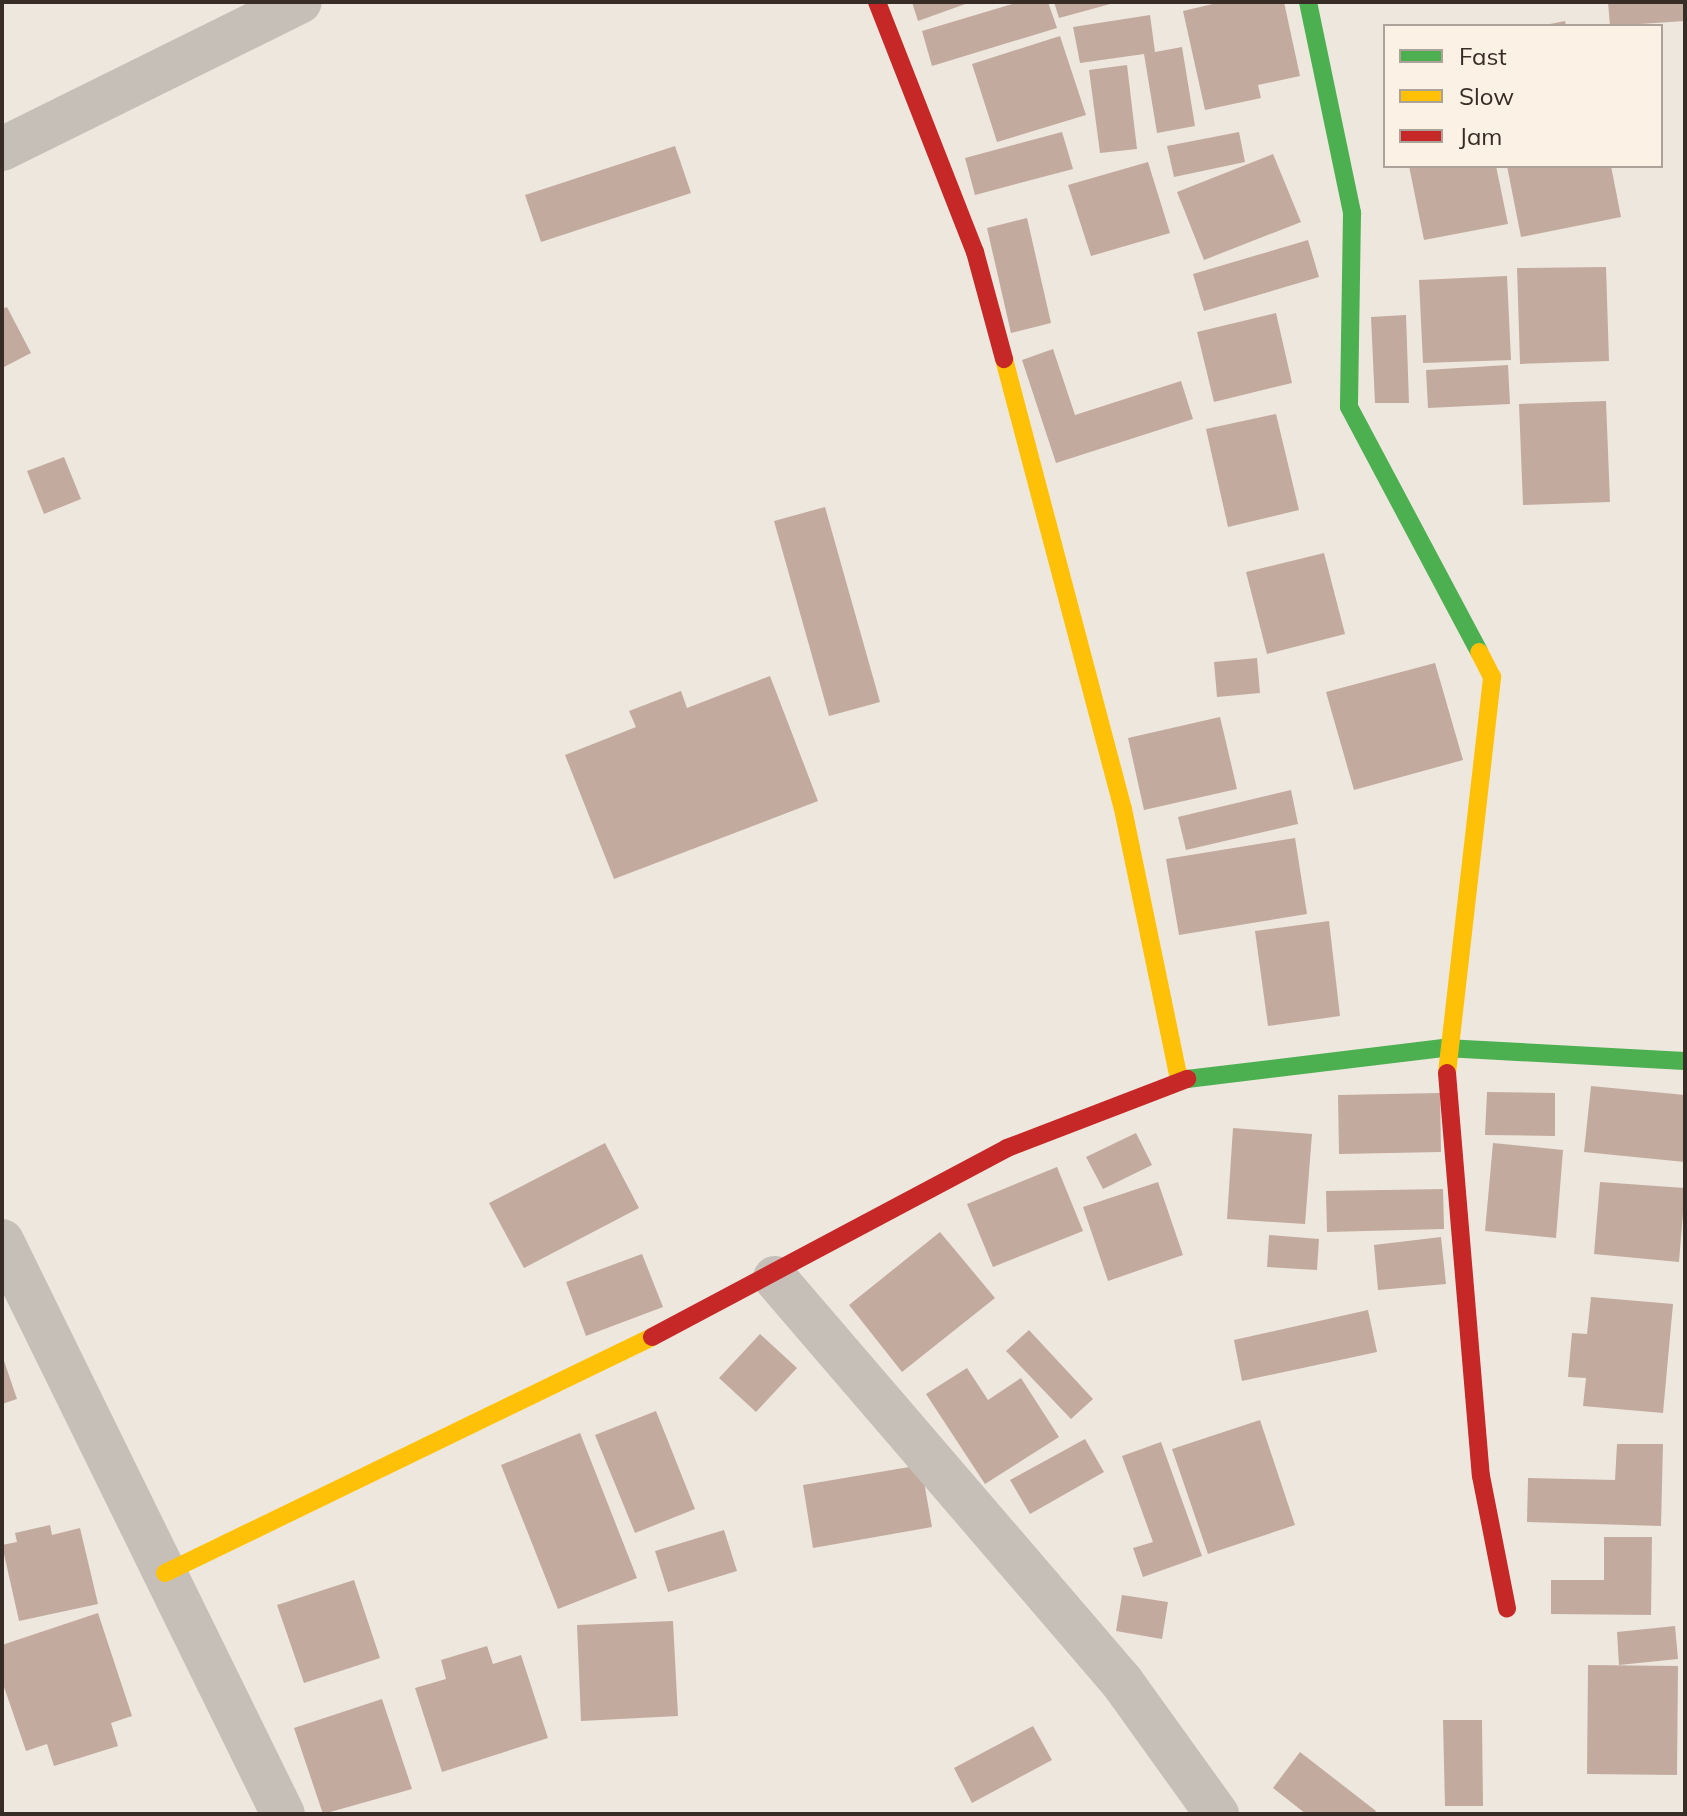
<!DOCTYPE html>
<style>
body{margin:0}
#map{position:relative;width:1687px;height:1816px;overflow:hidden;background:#eee7de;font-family:Mulish,sans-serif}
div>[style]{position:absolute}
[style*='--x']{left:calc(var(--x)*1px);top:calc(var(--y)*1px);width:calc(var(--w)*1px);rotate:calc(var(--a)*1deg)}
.building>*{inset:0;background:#c3aa9e}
.street>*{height:44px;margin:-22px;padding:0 22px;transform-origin:22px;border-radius:22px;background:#c6bfb8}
.fast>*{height:18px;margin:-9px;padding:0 9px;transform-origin:9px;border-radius:9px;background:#4caf50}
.slow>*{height:18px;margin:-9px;padding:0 9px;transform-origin:9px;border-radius:9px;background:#ffc107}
.jam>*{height:18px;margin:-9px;padding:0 9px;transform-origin:9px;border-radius:9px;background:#c62828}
span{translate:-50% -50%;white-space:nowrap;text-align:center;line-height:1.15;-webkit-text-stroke:6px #fbf1e5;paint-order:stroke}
.frame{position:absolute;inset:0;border:4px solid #372c26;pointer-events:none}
.legend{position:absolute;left:1383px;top:24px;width:280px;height:144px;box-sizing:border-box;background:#fbf1e5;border:2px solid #ada299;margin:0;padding:10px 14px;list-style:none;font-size:24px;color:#372c26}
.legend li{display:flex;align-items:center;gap:16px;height:40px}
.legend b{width:40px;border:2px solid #ada299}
</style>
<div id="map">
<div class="building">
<div style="clip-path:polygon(912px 2px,971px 2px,918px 21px)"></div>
<div style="clip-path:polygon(1019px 2px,1048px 2px,1057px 28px,932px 66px,922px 31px)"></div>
<div style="clip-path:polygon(1054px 2px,1114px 2px,1114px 3px,1059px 18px)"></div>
<div style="clip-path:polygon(1221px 2px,1284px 2px,1300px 76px,1258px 85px,1261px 98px,1205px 110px,1183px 11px)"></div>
<div style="clip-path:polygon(1608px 2px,1685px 2px,1685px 21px,1610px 26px)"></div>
<div style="clip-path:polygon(1150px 15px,1155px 52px,1182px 47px,1195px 126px,1157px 133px,1144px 54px,1080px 63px,1073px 27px)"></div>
<div style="clip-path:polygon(1565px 21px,1566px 26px,1545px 26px,1545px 25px)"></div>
<div style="clip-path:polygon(1060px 36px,1086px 115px,997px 142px,972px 64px)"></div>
<div style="clip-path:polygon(1127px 65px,1137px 149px,1100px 153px,1089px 70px)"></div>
<div style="clip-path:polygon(1062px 132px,1073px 169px,975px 195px,965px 158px)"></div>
<div style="clip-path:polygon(1239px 132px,1245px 162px,1174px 177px,1167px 146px)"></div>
<div style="clip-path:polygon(675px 146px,691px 193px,541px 242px,525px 195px)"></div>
<div style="clip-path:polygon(1273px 154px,1301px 222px,1204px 260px,1177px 192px)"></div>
<div style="clip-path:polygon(1148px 162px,1170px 233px,1091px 256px,1068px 185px)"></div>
<div style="clip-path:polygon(1409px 166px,1496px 166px,1508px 224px,1424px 240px)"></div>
<div style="clip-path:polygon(1507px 166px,1611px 166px,1621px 217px,1521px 237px)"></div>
<div style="clip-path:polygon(1027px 218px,1051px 323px,1011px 333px,987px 228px)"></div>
<div style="clip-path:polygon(1308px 240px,1319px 277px,1204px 311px,1193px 274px)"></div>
<div style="clip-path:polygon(1606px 267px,1609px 361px,1520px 364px,1517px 268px)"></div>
<div style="clip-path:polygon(1507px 276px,1511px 360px,1423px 363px,1419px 280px)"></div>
<div style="clip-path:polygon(7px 307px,31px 353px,2px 368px,2px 309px)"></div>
<div style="clip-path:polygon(1276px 313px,1292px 383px,1214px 402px,1197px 332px)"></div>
<div style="clip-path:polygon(1406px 315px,1409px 403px,1375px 403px,1371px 317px)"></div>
<div style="clip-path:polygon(1053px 349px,1075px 415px,1181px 381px,1193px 419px,1056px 463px,1022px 360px)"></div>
<div style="clip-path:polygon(1508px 365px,1510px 404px,1428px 408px,1426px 370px)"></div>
<div style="clip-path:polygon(1606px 401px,1610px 502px,1523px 505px,1519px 404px)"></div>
<div style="clip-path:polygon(1276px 414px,1299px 510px,1228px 527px,1206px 429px)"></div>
<div style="clip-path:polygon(64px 457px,81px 499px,44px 514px,27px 471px)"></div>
<div style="clip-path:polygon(825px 507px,880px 702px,829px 716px,774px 521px)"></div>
<div style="clip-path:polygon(1324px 553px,1345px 634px,1267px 654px,1246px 572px)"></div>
<div style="clip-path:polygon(1257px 658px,1260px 693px,1217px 697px,1214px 662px)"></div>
<div style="clip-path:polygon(1435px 663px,1463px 760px,1354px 790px,1326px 692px)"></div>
<div style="clip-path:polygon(770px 676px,818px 801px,614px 879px,565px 755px,636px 727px,629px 711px,681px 691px,687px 708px)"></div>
<div style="clip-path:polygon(1220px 717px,1237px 789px,1144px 810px,1128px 738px)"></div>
<div style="clip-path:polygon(1291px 790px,1298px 824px,1186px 850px,1178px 817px)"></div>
<div style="clip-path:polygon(1295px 838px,1307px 914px,1179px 935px,1166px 859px)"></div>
<div style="clip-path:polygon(1329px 921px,1340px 1016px,1268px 1026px,1255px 931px)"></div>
<div style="clip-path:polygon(1591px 1086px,1685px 1095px,1685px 1162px,1584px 1152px)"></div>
<div style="clip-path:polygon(1487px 1092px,1555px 1093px,1555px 1136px,1485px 1135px)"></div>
<div style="clip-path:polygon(1440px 1093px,1441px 1152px,1339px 1154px,1338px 1095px)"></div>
<div style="clip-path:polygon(1233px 1128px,1312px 1134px,1305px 1224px,1227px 1219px)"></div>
<div style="clip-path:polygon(1136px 1133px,1152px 1165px,1103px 1189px,1086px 1157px)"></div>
<div style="clip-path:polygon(605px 1143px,639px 1208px,524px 1268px,489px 1203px)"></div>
<div style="clip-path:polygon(1493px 1143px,1563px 1150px,1556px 1238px,1485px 1231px)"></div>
<div style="clip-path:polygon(1057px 1167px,1083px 1231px,993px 1267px,967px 1204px)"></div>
<div style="clip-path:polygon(1158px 1182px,1183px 1255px,1108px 1281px,1083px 1207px)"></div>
<div style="clip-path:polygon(1600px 1182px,1685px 1188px,1679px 1262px,1594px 1254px)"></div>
<div style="clip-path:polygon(1443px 1189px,1444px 1229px,1327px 1232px,1326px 1191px)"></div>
<div style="clip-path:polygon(940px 1232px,995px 1298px,902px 1372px,849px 1305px)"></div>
<div style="clip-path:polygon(1269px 1235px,1319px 1239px,1317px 1270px,1267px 1267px)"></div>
<div style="clip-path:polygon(1441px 1237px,1446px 1284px,1378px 1290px,1374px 1245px)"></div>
<div style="clip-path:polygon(642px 1254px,663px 1307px,586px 1336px,566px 1282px)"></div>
<div style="clip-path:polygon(1591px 1297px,1673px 1304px,1663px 1413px,1583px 1406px,1586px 1378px,1568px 1377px,1572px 1333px,1587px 1334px)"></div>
<div style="clip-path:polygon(1368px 1310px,1377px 1352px,1242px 1381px,1234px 1340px)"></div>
<div style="clip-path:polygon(1029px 1330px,1093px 1399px,1071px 1419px,1006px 1351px)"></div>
<div style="clip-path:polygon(760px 1334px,797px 1368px,756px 1412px,719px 1378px)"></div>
<div style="clip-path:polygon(2px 1355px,17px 1399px,2px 1404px)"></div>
<div style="clip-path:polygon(967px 1368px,988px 1400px,1021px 1378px,1059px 1437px,985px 1484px,926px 1394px)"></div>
<div style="clip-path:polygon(656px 1411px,695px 1509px,635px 1533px,595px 1435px)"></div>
<div style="clip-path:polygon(1260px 1420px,1295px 1525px,1208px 1554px,1172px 1449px)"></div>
<div style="clip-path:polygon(580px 1433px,637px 1578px,558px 1609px,501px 1465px)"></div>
<div style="clip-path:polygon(1085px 1439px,1104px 1472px,1030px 1514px,1010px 1480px)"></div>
<div style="clip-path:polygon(1161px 1442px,1202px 1556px,1143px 1577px,1133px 1548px,1153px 1542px,1122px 1456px)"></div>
<div style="clip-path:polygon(1617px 1444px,1663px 1444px,1661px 1526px,1527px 1522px,1528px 1478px,1615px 1480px)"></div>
<div style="clip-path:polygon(921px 1465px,932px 1527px,813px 1548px,803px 1485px)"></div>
<div style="clip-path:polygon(50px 1525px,52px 1535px,80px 1528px,98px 1604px,19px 1621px,2px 1545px,17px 1542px,15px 1533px)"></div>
<div style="clip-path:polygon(724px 1530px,737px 1571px,668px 1592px,655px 1551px)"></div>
<div style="clip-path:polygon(1604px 1537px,1652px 1537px,1651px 1615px,1551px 1614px,1551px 1580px,1604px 1580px)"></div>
<div style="clip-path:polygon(354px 1580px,380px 1658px,304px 1683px,277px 1605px)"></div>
<div style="clip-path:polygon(1122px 1595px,1168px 1602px,1162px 1639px,1116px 1631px)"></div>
<div style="clip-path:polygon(98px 1613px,132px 1716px,111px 1723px,118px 1746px,54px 1766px,47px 1744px,26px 1751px,2px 1681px,2px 1645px)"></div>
<div style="clip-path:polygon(673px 1621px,678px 1716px,581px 1721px,577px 1625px)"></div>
<div style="clip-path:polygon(1675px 1626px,1678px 1659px,1619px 1665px,1617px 1632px)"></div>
<div style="clip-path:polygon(487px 1646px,493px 1664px,521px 1655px,548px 1738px,442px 1772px,415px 1688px,446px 1679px,441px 1660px)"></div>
<div style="clip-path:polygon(1588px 1665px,1678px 1666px,1677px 1775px,1587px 1774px)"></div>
<div style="clip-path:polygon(382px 1699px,412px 1789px,323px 1814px,294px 1728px)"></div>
<div style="clip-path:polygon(1443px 1720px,1482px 1720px,1483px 1806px,1445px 1806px)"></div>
<div style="clip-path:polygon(1033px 1726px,1052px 1760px,972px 1803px,954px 1768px)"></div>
<div style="clip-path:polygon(1300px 1752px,1376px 1811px,1374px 1814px,1306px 1814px,1273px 1788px)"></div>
</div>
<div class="street">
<div style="--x:2;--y:149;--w:332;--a:-26.3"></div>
<div style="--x:2;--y:1241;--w:638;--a:63.88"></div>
<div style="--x:775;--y:1278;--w:533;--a:49.34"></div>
<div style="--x:1122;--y:1682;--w:163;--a:54.3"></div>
</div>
<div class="fast">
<div style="--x:1308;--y:2;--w:216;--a:78.2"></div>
<div style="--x:1352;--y:213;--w:194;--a:90.9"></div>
<div style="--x:1349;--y:407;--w:277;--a:62"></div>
<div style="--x:1187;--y:1079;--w:260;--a:-6.9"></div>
<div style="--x:1445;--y:1048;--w:240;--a:3.1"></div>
</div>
<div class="slow">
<div style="--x:1004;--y:359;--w:465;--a:75.2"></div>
<div style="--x:1123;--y:809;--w:277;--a:78.3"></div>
<div style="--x:1447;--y:1073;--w:399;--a:-83.5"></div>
<div style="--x:1492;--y:677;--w:28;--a:-117"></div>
<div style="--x:165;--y:1573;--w:541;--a:-25.85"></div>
</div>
<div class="jam">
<div style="--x:877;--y:2;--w:269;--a:68.6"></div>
<div style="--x:975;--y:252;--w:111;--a:74.8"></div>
<div style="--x:1447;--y:1073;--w:404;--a:85.2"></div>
<div style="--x:1481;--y:1476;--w:135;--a:78.9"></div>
<div style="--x:652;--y:1337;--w:402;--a:-28"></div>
<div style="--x:1007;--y:1148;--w:193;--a:-21"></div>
</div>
<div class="frame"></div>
<ul class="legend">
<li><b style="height:10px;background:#4caf50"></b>Fast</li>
<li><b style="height:10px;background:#ffc107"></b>Slow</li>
<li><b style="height:10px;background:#c62828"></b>Jam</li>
</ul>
</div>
